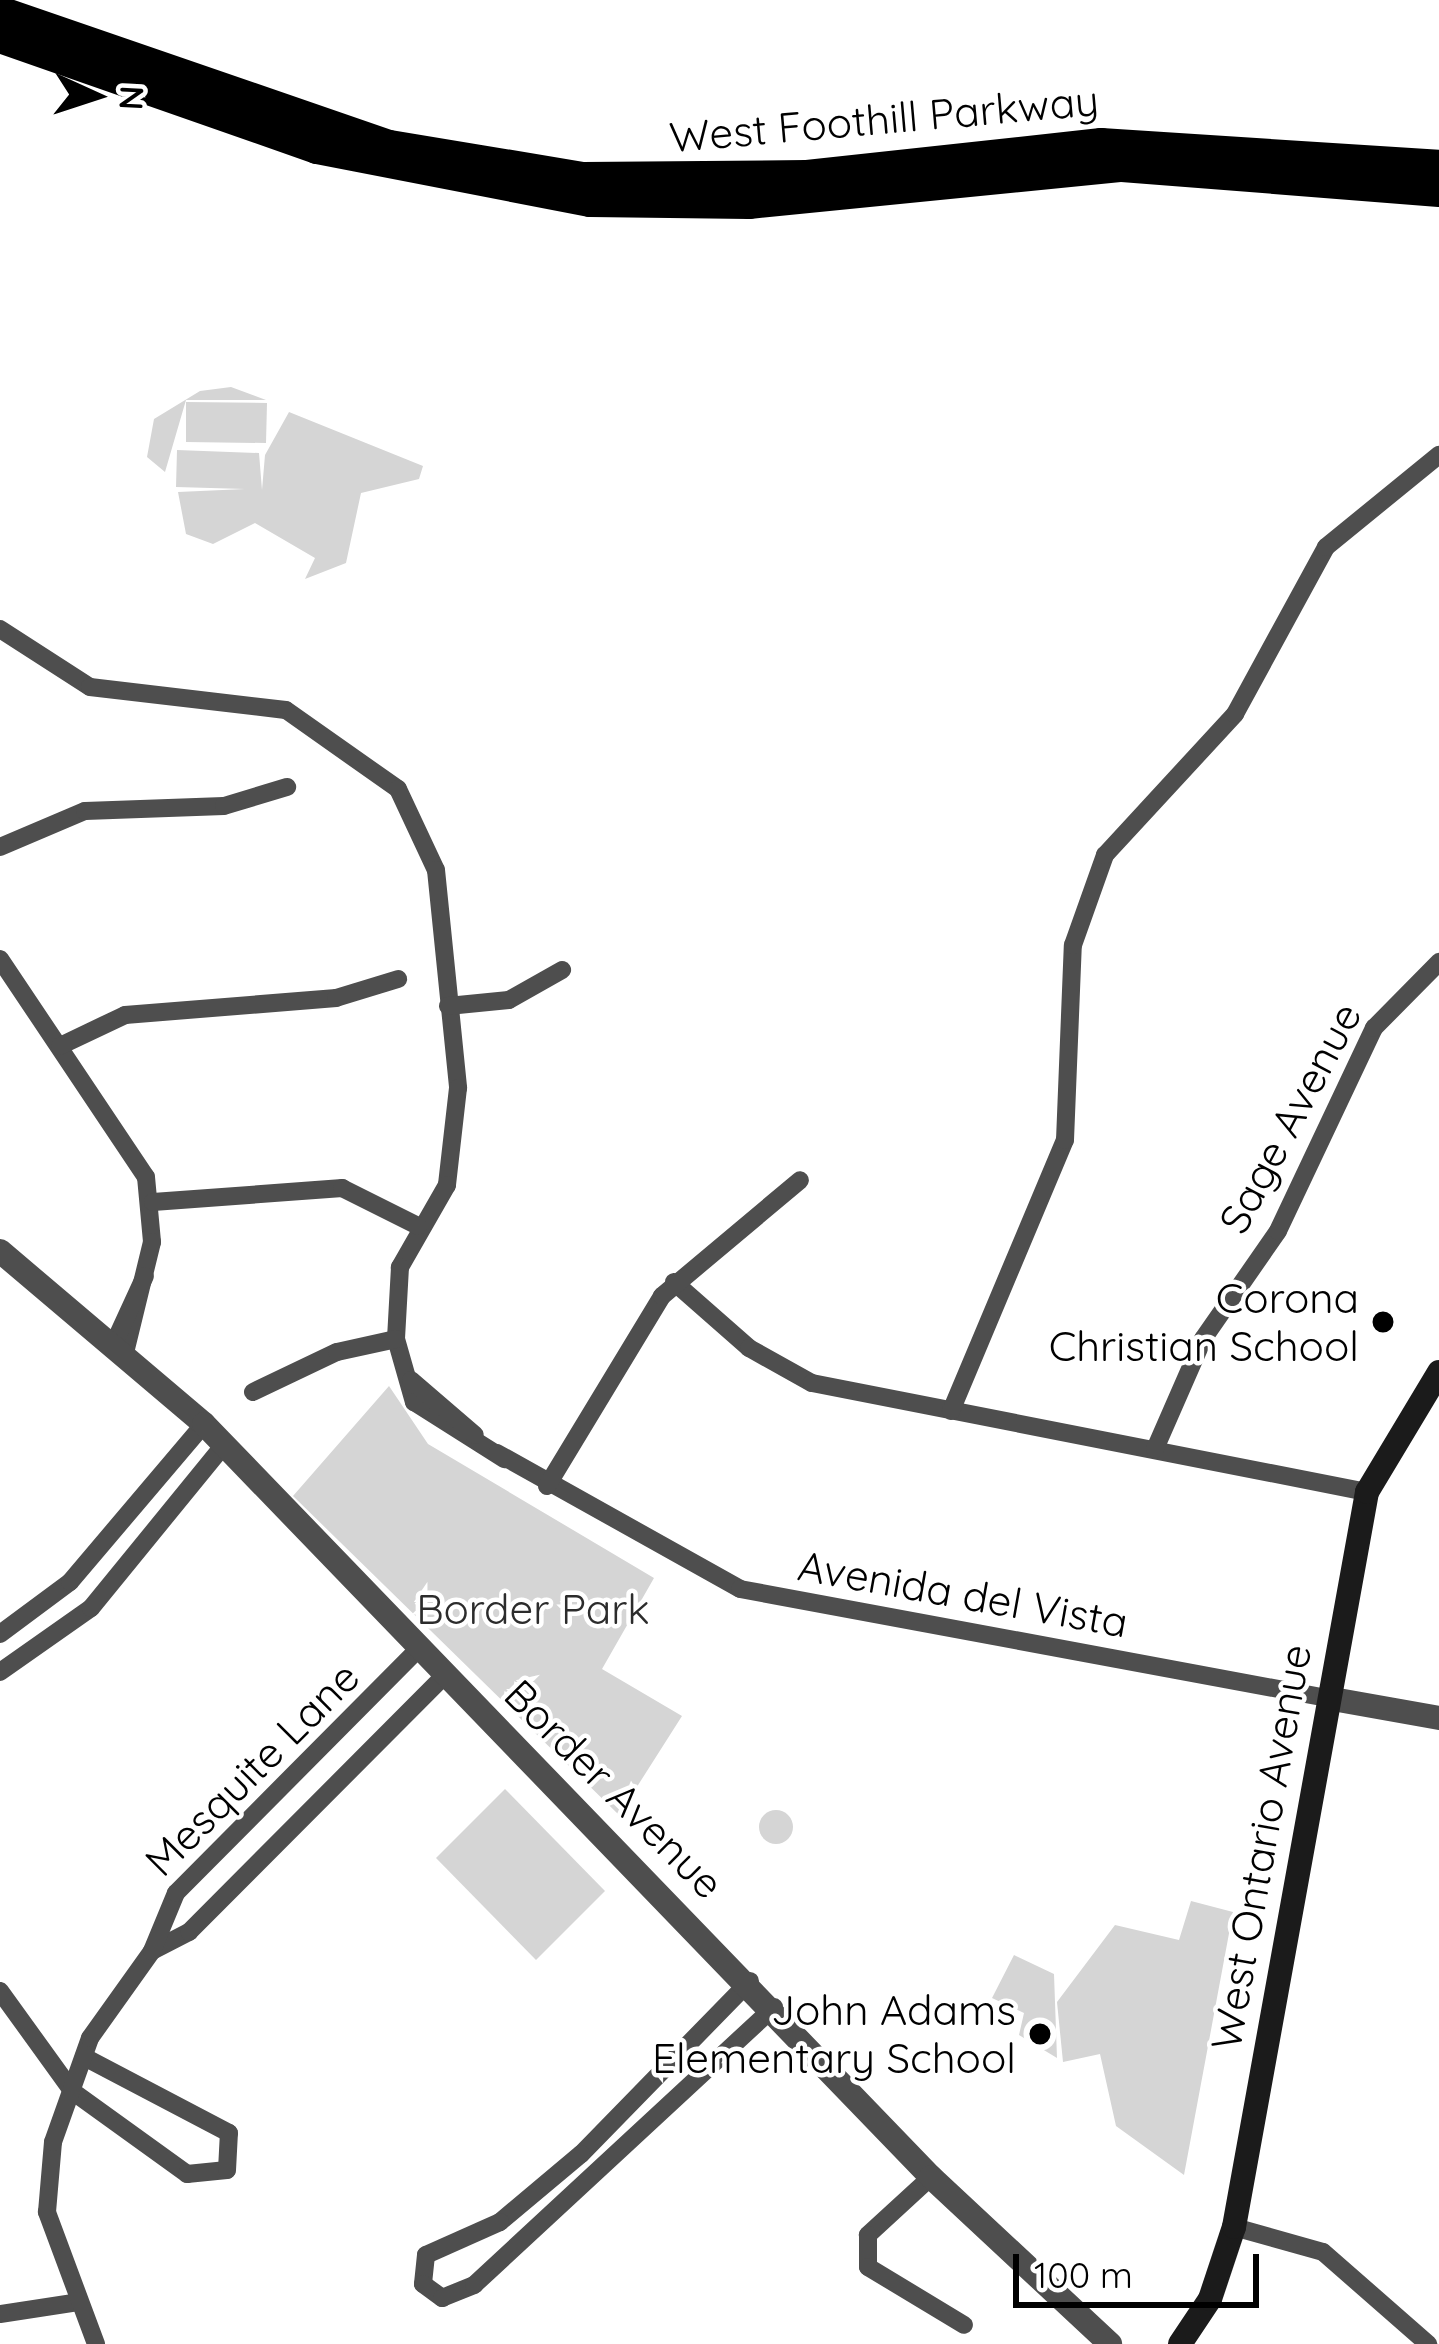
<!DOCTYPE html>
<style>
body{margin:0}
#map{position:relative;width:1439px;height:2344px;overflow:hidden;background:#fff;font-family:Quicksand,sans-serif}
div>[style]{position:absolute}
[style*='--x']{left:calc(var(--x)*1px);top:calc(var(--y)*1px);width:calc(var(--w)*1px);rotate:calc(var(--a)*1deg)}
.green>*{inset:0;background:#d5d5d5}
.round{border-radius:50%}
.minor>*{height:18px;margin:-9px;padding:0 9px;transform-origin:9px;border-radius:9px;background:#4e4e4e}
.tertiary>*{height:24px;margin:-12px;padding:0 12px;transform-origin:12px;border-radius:12px;background:#4e4e4e}
.secondary>*{height:24px;margin:-12px;padding:0 12px;transform-origin:12px;border-radius:12px;background:#1b1b1b}
.primary>*{height:30px;margin:-15px;padding:0 15px;transform-origin:15px;border-radius:15px;background:#000}
.dots>*{width:33px;height:33px;translate:-50% -50%;box-sizing:border-box;border:6px solid #fff;border-radius:50%}
span{translate:-50% -50%;white-space:nowrap;text-align:center;line-height:1.15;-webkit-text-stroke:9px #fff;paint-order:stroke}
.street-label{font-size:42px;color:#000}
.poi-label{font-size:42px;color:#000}
.right{translate:-100% -50%;text-align:right}
.park-label{font-size:42px;color:#2c2c2c}
.north{position:absolute;left:36px;top:36px;width:120px;height:120px;-webkit-text-stroke:9px #fff;paint-order:stroke;rotate:93deg;font-size:33px;font-weight:700;line-height:48px;text-align:center;color:#000}
.north::after{content:'';display:block;margin:auto;width:42px;height:54px;background:#000;clip-path:polygon(50% 0,100% 100%,50% 72%,0 100%)}
.scale{position:absolute;left:1013px;top:2254px;width:246px;height:54px;box-sizing:border-box;border:6px solid #000;border-top:0;padding-left:15px;font-size:36px;line-height:42px;white-space:nowrap;color:#000;-webkit-text-stroke:9px #fff;paint-order:stroke}
</style>
<div id="map">
<div class="green">
<div style="clip-path:polygon(231px 387px,266px 400px,186px 400px,165px 472px,147px 457px,154px 419px,200px 391px)"></div>
<div style="clip-path:polygon(186px 402px,267px 403px,266px 443px,186px 442px)"></div>
<div style="clip-path:polygon(289px 412px,423px 466px,419px 479px,361px 493px,346px 563px,305px 579px,315px 558px,255px 523px,213px 544px,186px 534px,178px 492px,245px 489px,176px 487px,177px 450px,259px 453px,262px 490px,265px 455px)"></div>
<div style="clip-path:polygon(389px 1386px,428px 1444px,654px 1578px,602px 1669px,682px 1716px,619px 1815px,293px 1496px)"></div>
<div style="clip-path:polygon(505px 1789px,605px 1891px,536px 1960px,436px 1858px)"></div>
<div class="round" style="left:759px;top:1810px;width:34px;height:34px"></div>
<div style="clip-path:polygon(1191px 1901px,1233px 1912px,1184px 2175px,1116px 2126px,1100px 2054px,1063px 2062px,1057px 2002px,1115px 1925px,1179px 1940px)"></div>
<div style="clip-path:polygon(1014px 1955px,1054px 1974px,1057px 2058px,1019px 2035px,1024px 2013px,992px 1998px)"></div>
</div>
<div class="minor">
<div style="--x:0;--y:629;--w:107;--a:32.8"></div>
<div style="--x:90;--y:687;--w:197;--a:6.7"></div>
<div style="--x:286;--y:710;--w:137;--a:35.2"></div>
<div style="--x:398;--y:789;--w:89;--a:64.9"></div>
<div style="--x:436;--y:870;--w:219;--a:84.2"></div>
<div style="--x:458;--y:1088;--w:98;--a:96.5"></div>
<div style="--x:447;--y:1185;--w:95;--a:119.8"></div>
<div style="--x:400;--y:1267;--w:72;--a:93.2"></div>
<div style="--x:396;--y:1339;--w:66;--a:74.1"></div>
<div style="--x:414;--y:1402;--w:107;--a:32.3"></div>
<div style="--x:0;--y:847;--w:92;--a:-23"></div>
<div style="--x:85;--y:811;--w:139;--a:-2.1"></div>
<div style="--x:224;--y:806;--w:66;--a:-16.8"></div>
<div style="--x:0;--y:959;--w:262;--a:56.2"></div>
<div style="--x:146;--y:1177;--w:65;--a:84.7"></div>
<div style="--x:152;--y:1242;--w:110;--a:103.7"></div>
<div style="--x:448;--y:1006;--w:61;--a:-5.6"></div>
<div style="--x:509;--y:1000;--w:61;--a:-29.5"></div>
<div style="--x:60;--y:1046;--w:72;--a:-25.5"></div>
<div style="--x:125;--y:1015;--w:212;--a:-4.6"></div>
<div style="--x:336;--y:998;--w:65;--a:-17"></div>
<div style="--x:153;--y:1202;--w:190;--a:-4.2"></div>
<div style="--x:342;--y:1188;--w:85;--a:26.6"></div>
<div style="--x:674;--y:1282;--w:100;--a:41.3"></div>
<div style="--x:749;--y:1348;--w:72;--a:29.1"></div>
<div style="--x:812;--y:1383;--w:566;--a:11.11"></div>
<div style="--x:116;--y:1339;--w:69;--a:-65.3"></div>
<div style="--x:411;--y:1380;--w:84;--a:40.7"></div>
<div style="--x:253;--y:1392;--w:93;--a:-25.5"></div>
<div style="--x:337;--y:1352;--w:60;--a:-12.4"></div>
<div style="--x:951;--y:1411;--w:294;--a:-67.2"></div>
<div style="--x:1065;--y:1140;--w:195;--a:-87.7"></div>
<div style="--x:1073;--y:945;--w:96;--a:-70.4"></div>
<div style="--x:1105;--y:855;--w:192;--a:-47.3"></div>
<div style="--x:1235;--y:714;--w:190;--a:-61.4"></div>
<div style="--x:1326;--y:547;--w:146;--a:-39.2"></div>
<div style="--x:1155;--y:1449;--w:120;--a:-66.4"></div>
<div style="--x:1203;--y:1339;--w:131;--a:-55.2"></div>
<div style="--x:1278;--y:1231;--w:225;--a:-64.7"></div>
<div style="--x:1374;--y:1028;--w:93;--a:-45.4"></div>
<div style="--x:497;--y:1453;--w:278;--a:29.2"></div>
<div style="--x:740;--y:1589;--w:597;--a:10.52"></div>
<div style="--x:547;--y:1486;--w:222;--a:-58.8"></div>
<div style="--x:662;--y:1296;--w:180;--a:-40"></div>
<div style="--x:0;--y:1634;--w:87;--a:-36.6"></div>
<div style="--x:70;--y:1582;--w:207;--a:-49.7"></div>
<div style="--x:0;--y:1672;--w:111;--a:-35.1"></div>
<div style="--x:91;--y:1608;--w:210;--a:-50.8"></div>
<div style="--x:152;--y:1951;--w:42;--a:-27.2"></div>
<div style="--x:189;--y:1932;--w:364;--a:-45.1"></div>
<div style="--x:750;--y:1981;--w:242;--a:134.3"></div>
<div style="--x:581;--y:2154;--w:106;--a:140"></div>
<div style="--x:500;--y:2222;--w:81;--a:156"></div>
<div style="--x:426;--y:2255;--w:29;--a:96"></div>
<div style="--x:423;--y:2284;--w:24;--a:36"></div>
<div style="--x:442;--y:2298;--w:35;--a:-22"></div>
<div style="--x:474;--y:2285;--w:409;--a:-42.8"></div>
<div style="--x:0;--y:1991;--w:123;--a:54.2"></div>
<div style="--x:72;--y:2091;--w:142;--a:35.8"></div>
<div style="--x:187;--y:2174;--w:40;--a:-5.7"></div>
<div style="--x:227;--y:2170;--w:37;--a:-87"></div>
<div style="--x:229;--y:2133;--w:164;--a:-152.3"></div>
<div style="--x:931;--y:2177;--w:86;--a:137.4"></div>
<div style="--x:868;--y:2235;--w:32;--a:90"></div>
<div style="--x:868;--y:2267;--w:112;--a:31.1"></div>
<div style="--x:1234;--y:2227;--w:92;--a:15.7"></div>
<div style="--x:1323;--y:2252;--w:140;--a:41.2"></div>
<div style="--x:0;--y:2314;--w:74;--a:-8.6"></div>
<div style="--x:96;--y:2344;--w:141;--a:-110.4"></div>
<div style="--x:47;--y:2212;--w:70;--a:-85.1"></div>
<div style="--x:53;--y:2142;--w:110;--a:-70.4"></div>
<div style="--x:90;--y:2038;--w:107;--a:-54.5"></div>
<div style="--x:152;--y:1951;--w:63;--a:-67.5"></div>
<div style="--x:176;--y:1893;--w:346;--a:-45.2"></div>
</div>
<div class="tertiary">
<div style="--x:0;--y:1251;--w:267;--a:40.3"></div>
<div style="--x:204;--y:1424;--w:1047;--a:46.01"></div>
<div style="--x:931;--y:2177;--w:245;--a:43"></div>
<div style="--x:1327;--y:1698;--w:114;--a:10.1"></div>
</div>
<div class="secondary">
<div style="--x:1180;--y:2344;--w:54;--a:-56.3"></div>
<div style="--x:1210;--y:2299;--w:76;--a:-71.6"></div>
<div style="--x:1234;--y:2227;--w:747;--a:-79.74"></div>
<div style="--x:1367;--y:1492;--w:140;--a:-59"></div>
</div>
<div class="primary">
<div style="--x:0;--y:11;--w:412;--a:19"></div>
<div style="--x:390;--y:145;--w:197;--a:9.4"></div>
<div style="--x:584;--y:177;--w:223;--a:-0.5"></div>
<div style="--x:807;--y:175;--w:296;--a:-6.2"></div>
<div style="--x:1101;--y:143;--w:339;--a:3.7"></div>
<div style="--x:0;--y:38;--w:336;--a:19.3"></div>
<div style="--x:317;--y:149;--w:278;--a:11"></div>
<div style="--x:590;--y:202;--w:159;--a:0.7"></div>
<div style="--x:749;--y:204;--w:375;--a:-5.7"></div>
<div style="--x:1122;--y:167;--w:318;--a:4.5"></div>
</div>
<div class="dots">
<div style="left:1383px;top:1322px;background:#000"></div>
<div style="left:1040px;top:2034px;background:#000"></div>
</div>
<div class="street-label">
<span style="left:884px;top:119px;rotate:-5deg">West Foothill Parkway</span>
<span style="left:1290px;top:1118px;rotate:-62deg">Sage Avenue</span>
<span style="left:963px;top:1594px;rotate:10deg">Avenida del Vista</span>
<span style="left:252px;top:1769px;rotate:-45deg">Mesquite Lane</span>
<span style="left:614px;top:1789px;rotate:45deg">Border Avenue</span>
<span style="left:1261px;top:1847px;rotate:-80deg">West Ontario Avenue</span>
</div>
<div class="poi-label">
<span class="right" style="left:1359px;top:1322px">Corona<br>Christian School</span>
<span class="right" style="left:1016px;top:2034px">John Adams<br>Elementary School</span>
</div>
<div class="park-label">
<span style="left:533px;top:1609px">Border Park</span>
</div>
<div class="north">N</div>
<div class="scale">100 m</div>
</div>
